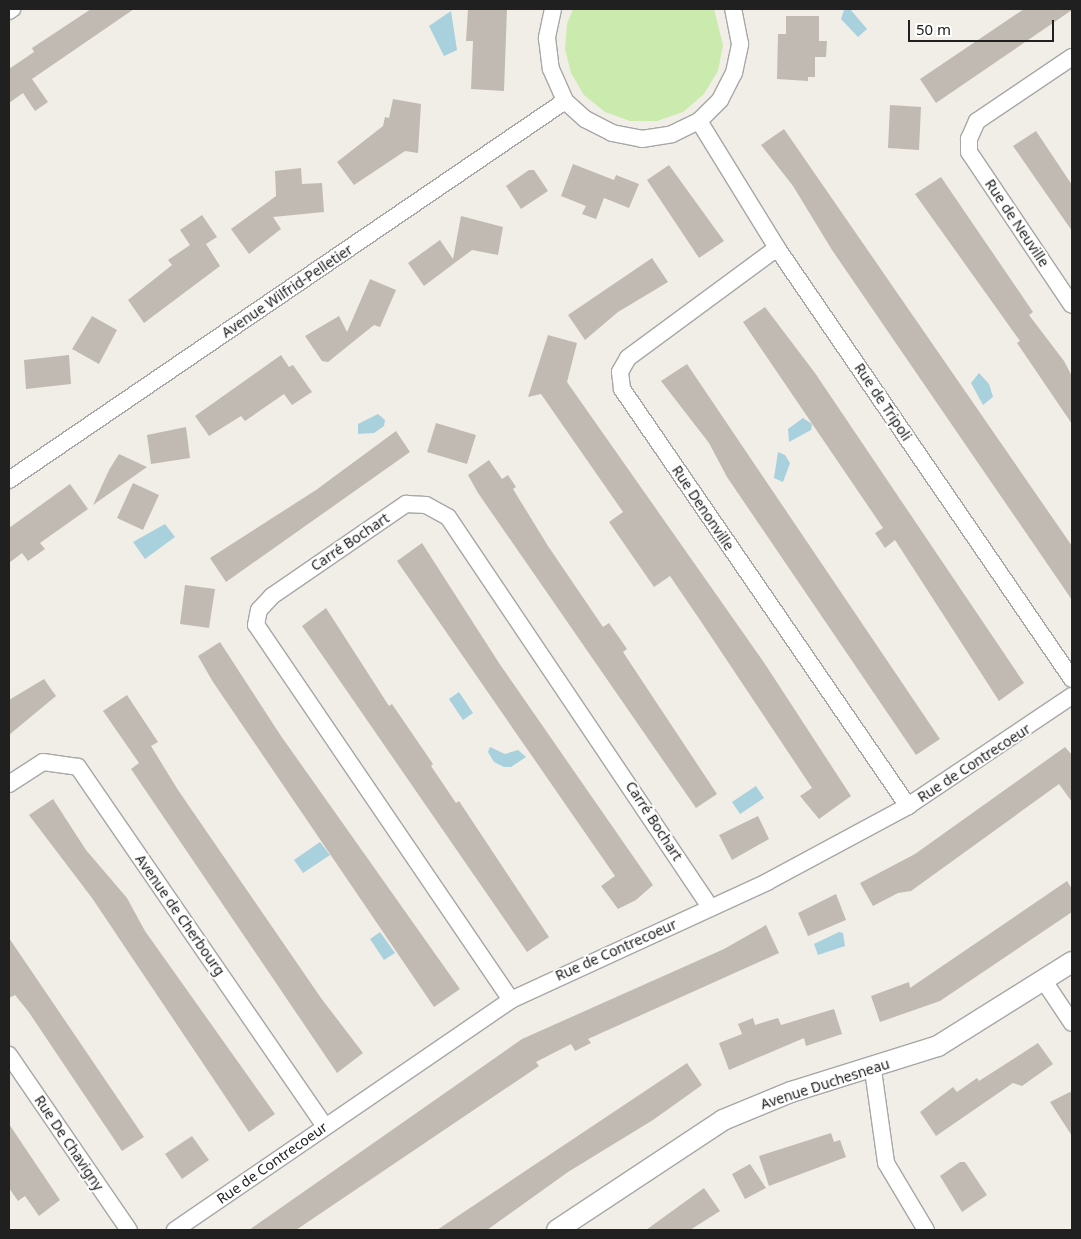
<!DOCTYPE html>
<meta charset="utf-8">
<style>
body{margin:0}
#map{position:relative;width:1081px;height:1239px;overflow:hidden;background:#f1eee7;font-family:"Noto Sans",sans-serif}
div>[style]{position:absolute}
[style*='--x']{left:calc(var(--x)*1px);top:calc(var(--y)*1px);width:calc(var(--w)*1px);rotate:calc(var(--a)*1deg)}
.grass>*{inset:0;background:#caeaae}
.water>*{inset:0;background:#a8d0dd}
.building>*{inset:0;background:#c1bab3}
.roads{filter:drop-shadow(1px 0 #a7a7a7) drop-shadow(-1px 0 #a7a7a7) drop-shadow(0 1px #a7a7a7) drop-shadow(0 -1px #a7a7a7)}
.minor>*{height:16px;margin:-8px;padding:0 8px;transform-origin:8px;border-radius:8px;background:#fff}
.tertiary>*{height:20px;margin:-10px;padding:0 10px;transform-origin:10px;border-radius:10px;background:#fff}
span{translate:-50% -50%;white-space:nowrap;text-align:center;line-height:1.15;-webkit-text-stroke:4px #fff;paint-order:stroke}
.street-label{font-size:14px;color:#202020}
.frame{position:absolute;inset:0;border:10px solid #202020;pointer-events:none}
.scale{position:absolute;left:908px;top:20px;width:146px;height:22px;box-sizing:border-box;border:2px solid #202020;border-top:0;padding-left:6px;font-size:15px;line-height:18px;white-space:nowrap;color:#202020;-webkit-text-stroke:4px #fff;paint-order:stroke}
</style>
<div id="map">
<div class="grass">
<div style="clip-path:polygon(573px 9px,714px 9px,723px 45px,718px 71px,704px 94px,683px 112px,657px 121px,630px 121px,605px 112px,584px 95px,571px 73px,565px 49px,567px 24px)"></div>
</div>
<div class="water">
<div style="clip-path:polygon(850px 9px,867px 29px,858px 37px,841px 19px,844px 10px)"></div>
<div style="clip-path:polygon(451px 11px,457px 50px,444px 56px,429px 26px)"></div>
<div style="clip-path:polygon(979px 373px,989px 384px,993px 397px,983px 405px,971px 383px)"></div>
<div style="clip-path:polygon(378px 414px,385px 420px,384px 426px,374px 433px,358px 434px,358px 424px)"></div>
<div style="clip-path:polygon(803px 418px,812px 424px,811px 430px,789px 442px,788px 429px)"></div>
<div style="clip-path:polygon(778px 452px,785px 455px,790px 463px,783px 482px,774px 478px)"></div>
<div style="clip-path:polygon(165px 524px,175px 537px,145px 559px,133px 542px)"></div>
<div style="clip-path:polygon(459px 692px,473px 713px,463px 720px,449px 699px)"></div>
<div style="clip-path:polygon(490px 747px,505px 754px,518px 750px,526px 757px,511px 767px,504px 767px,494px 762px,488px 752px)"></div>
<div style="clip-path:polygon(756px 786px,764px 798px,740px 814px,732px 802px)"></div>
<div style="clip-path:polygon(320px 842px,330px 855px,303px 873px,294px 860px)"></div>
<div style="clip-path:polygon(380px 932px,395px 953px,384px 960px,370px 939px)"></div>
<div style="clip-path:polygon(839px 932px,843px 933px,845px 946px,818px 955px,814px 944px)"></div>
</div>
<div class="building">
<div style="clip-path:polygon(91px 9px,134px 9px,32px 79px,48px 102px,35px 111px,23px 93px,9px 103px,9px 69px,34px 52px,32px 48px)"></div>
<div style="clip-path:polygon(468px 9px,507px 9px,504px 91px,471px 89px,473px 41px,466px 41px)"></div>
<div style="clip-path:polygon(1024px 9px,1072px 10px,936px 103px,920px 79px)"></div>
<div style="clip-path:polygon(786px 16px,819px 16px,819px 41px,827px 41px,826px 57px,815px 57px,815px 77px,808px 77px,808px 81px,777px 79px,778px 34px,786px 34px)"></div>
<div style="clip-path:polygon(393px 99px,421px 104px,418px 153px,405px 151px,354px 185px,337px 162px,383px 126px,385px 117px,389px 118px)"></div>
<div style="clip-path:polygon(890px 105px,921px 107px,919px 150px,888px 148px)"></div>
<div style="clip-path:polygon(784px 129px,1072px 546px,1072px 600px,832px 250px,793px 186px,761px 145px)"></div>
<div style="clip-path:polygon(1036px 131px,1072px 185px,1072px 231px,1013px 146px)"></div>
<div style="clip-path:polygon(573px 164px,614px 180px,616px 175px,639px 184px,629px 208px,604px 198px,596px 219px,582px 214px,586px 206px,561px 196px)"></div>
<div style="clip-path:polygon(669px 165px,724px 241px,699px 258px,647px 180px)"></div>
<div style="clip-path:polygon(301px 168px,302px 184px,322px 183px,324px 212px,273px 217px,281px 229px,249px 254px,231px 229px,276px 196px,275px 171px)"></div>
<div style="clip-path:polygon(529px 170px,534px 170px,548px 191px,521px 209px,506px 186px)"></div>
<div style="clip-path:polygon(941px 177px,1033px 312px,1029px 315px,1064px 361px,1072px 376px,1072px 424px,1017px 343px,1020px 341px,915px 194px)"></div>
<div style="clip-path:polygon(202px 215px,217px 237px,206px 244px,220px 266px,144px 323px,128px 300px,172px 265px,168px 260px,190px 245px,180px 230px)"></div>
<div style="clip-path:polygon(461px 216px,503px 227px,498px 255px,472px 250px,424px 286px,408px 263px,440px 240px,453px 259px)"></div>
<div style="clip-path:polygon(652px 258px,668px 282px,618px 312px,585px 340px,568px 315px)"></div>
<div style="clip-path:polygon(370px 279px,396px 290px,380px 327px,374px 325px,328px 362px,322px 361px,305px 336px,339px 316px,347px 332px)"></div>
<div style="clip-path:polygon(765px 307px,815px 373px,1024px 683px,999px 701px,895px 540px,885px 548px,875px 533px,883px 528px,743px 322px)"></div>
<div style="clip-path:polygon(92px 316px,117px 330px,99px 364px,72px 349px)"></div>
<div style="clip-path:polygon(548px 335px,577px 343px,567px 382px,765px 664px,851px 796px,819px 819px,800px 796px,812px 788px,702px 623px,670px 576px,654px 587px,609px 522px,623px 512px,541px 394px,528px 397px)"></div>
<div style="clip-path:polygon(69px 355px,71px 384px,26px 389px,24px 360px)"></div>
<div style="clip-path:polygon(281px 355px,289px 367px,293px 365px,312px 392px,292px 405px,284px 394px,245px 421px,241px 416px,209px 436px,195px 416px)"></div>
<div style="clip-path:polygon(687px 364px,940px 739px,916px 755px,727px 477px,709px 443px,661px 381px)"></div>
<div style="clip-path:polygon(436px 423px,476px 435px,467px 464px,427px 452px)"></div>
<div style="clip-path:polygon(186px 427px,190px 458px,151px 464px,147px 435px)"></div>
<div style="clip-path:polygon(396px 431px,410px 452px,226px 582px,210px 558px,316px 490px)"></div>
<div style="clip-path:polygon(119px 454px,147px 467px,93px 505px,109px 470px)"></div>
<div style="clip-path:polygon(489px 460px,502px 479px,508px 475px,516px 487px,513px 489px,548px 546px,603px 627px,609px 623px,627px 649px,623px 652px,717px 794px,696px 808px,478px 493px,468px 475px)"></div>
<div style="clip-path:polygon(133px 483px,159px 495px,143px 530px,117px 518px)"></div>
<div style="clip-path:polygon(70px 484px,88px 509px,40px 543px,45px 549px,28px 561px,22px 553px,9px 563px,9px 528px)"></div>
<div style="clip-path:polygon(422px 543px,499px 663px,653px 885px,636px 900px,618px 909px,601px 886px,615px 876px,397px 561px)"></div>
<div style="clip-path:polygon(185px 585px,215px 589px,209px 628px,180px 624px)"></div>
<div style="clip-path:polygon(326px 608px,389px 706px,392px 704px,433px 764px,431px 766px,456px 803px,459px 801px,549px 937px,527px 952px,302px 626px)"></div>
<div style="clip-path:polygon(220px 642px,281px 736px,460px 989px,434px 1007px,213px 682px,198px 656px)"></div>
<div style="clip-path:polygon(44px 679px,56px 696px,9px 735px,9px 700px)"></div>
<div style="clip-path:polygon(127px 695px,158px 742px,151px 746px,178px 790px,321px 998px,363px 1053px,337px 1073px,131px 769px,139px 763px,103px 711px)"></div>
<div style="clip-path:polygon(1065px 747px,1072px 755px,1072px 802px,1059px 784px,911px 891px,898px 893px,873px 906px,860px 883px,915px 854px)"></div>
<div style="clip-path:polygon(53px 799px,86px 850px,127px 898px,145px 931px,275px 1114px,249px 1132px,92px 898px,29px 815px)"></div>
<div style="clip-path:polygon(758px 816px,769px 839px,732px 860px,719px 835px)"></div>
<div style="clip-path:polygon(1067px 881px,1072px 889px,1072px 912px,940px 1001px,880px 1022px,871px 996px,909px 982px,910px 988px)"></div>
<div style="clip-path:polygon(836px 894px,846px 920px,808px 936px,798px 913px)"></div>
<div style="clip-path:polygon(766px 925px,779px 953px,588px 1039px,591px 1043px,575px 1051px,571px 1044px,536px 1062px,539px 1066px,296px 1230px,249px 1230px,522px 1039px,724px 949px)"></div>
<div style="clip-path:polygon(9px 938px,144px 1137px,122px 1151px,28px 1011px,15px 995px,9px 998px)"></div>
<div style="clip-path:polygon(834px 1009px,842px 1034px,806px 1046px,804px 1038px,729px 1070px,719px 1043px,742px 1034px,738px 1024px,753px 1018px,755px 1025px,778px 1018px,781px 1025px)"></div>
<div style="clip-path:polygon(1038px 1043px,1053px 1064px,1022px 1086px,1013px 1083px,936px 1136px,920px 1112px,953px 1087px,957px 1092px,977px 1078px,979px 1081px)"></div>
<div style="clip-path:polygon(687px 1063px,702px 1085px,653px 1120px,568px 1172px,487px 1230px,437px 1230px)"></div>
<div style="clip-path:polygon(1072px 1091px,1072px 1136px,1050px 1102px)"></div>
<div style="clip-path:polygon(9px 1124px,60px 1200px,39px 1216px,25px 1196px,18px 1201px,9px 1188px)"></div>
<div style="clip-path:polygon(831px 1133px,834px 1142px,840px 1140px,846px 1157px,769px 1186px,759px 1156px)"></div>
<div style="clip-path:polygon(192px 1136px,209px 1160px,182px 1179px,165px 1154px)"></div>
<div style="clip-path:polygon(960px 1162px,965px 1162px,987px 1195px,962px 1212px,940px 1176px)"></div>
<div style="clip-path:polygon(750px 1164px,766px 1188px,745px 1199px,732px 1174px)"></div>
<div style="clip-path:polygon(704px 1188px,720px 1211px,690px 1230px,646px 1230px)"></div>
</div>
<div class="roads">
<div class="minor">
<div style="--x:553;--y:9;--w:30;--a:102"></div>
<div style="--x:547;--y:38;--w:31;--a:83"></div>
<div style="--x:551;--y:69;--w:35;--a:66"></div>
<div style="--x:565;--y:101;--w:27;--a:42"></div>
<div style="--x:585;--y:119;--w:30;--a:27"></div>
<div style="--x:612;--y:133;--w:31;--a:11"></div>
<div style="--x:642;--y:139;--w:30;--a:-9"></div>
<div style="--x:672;--y:134;--w:30;--a:-26"></div>
<div style="--x:699;--y:121;--w:30;--a:-45"></div>
<div style="--x:720;--y:100;--w:30;--a:-63"></div>
<div style="--x:734;--y:73;--w:30;--a:-78"></div>
<div style="--x:740;--y:44;--w:36;--a:-101"></div>
<div style="--x:9;--y:11;--w:4;--a:-34"></div>
<div style="--x:1072;--y:57;--w:115;--a:146"></div>
<div style="--x:977;--y:121;--w:20;--a:114"></div>
<div style="--x:969;--y:139;--w:13;--a:90"></div>
<div style="--x:969;--y:152;--w:184;--a:56.1"></div>
<div style="--x:699;--y:121;--w:149;--a:58.4"></div>
<div style="--x:777;--y:248;--w:522;--a:55.61"></div>
<div style="--x:777;--y:248;--w:185;--a:143.6"></div>
<div style="--x:628;--y:358;--w:16;--a:120"></div>
<div style="--x:620;--y:372;--w:17;--a:83"></div>
<div style="--x:622;--y:389;--w:506;--a:55.56"></div>
<div style="--x:9;--y:480;--w:673;--a:-34.28"></div>
<div style="--x:9;--y:784;--w:40;--a:-32.9"></div>
<div style="--x:43;--y:762;--w:35;--a:8"></div>
<div style="--x:78;--y:767;--w:436;--a:55.5"></div>
<div style="--x:1044;--y:981;--w:50;--a:56.3"></div>
<div style="--x:511;--y:1000;--w:453;--a:-124.2"></div>
<div style="--x:256;--y:625;--w:15;--a:-79"></div>
<div style="--x:259;--y:610;--w:19;--a:-47"></div>
<div style="--x:272;--y:596;--w:163;--a:-34.5"></div>
<div style="--x:406;--y:504;--w:20;--a:3"></div>
<div style="--x:426;--y:505;--w:25;--a:29"></div>
<div style="--x:448;--y:517;--w:471;--a:56.1"></div>
<div style="--x:9;--y:1055;--w:212;--a:55.6"></div>
<div style="--x:873;--y:1070;--w:94;--a:82"></div>
<div style="--x:886;--y:1163;--w:78;--a:59.2"></div>
<div style="--x:175;--y:1230;--w:407;--a:-34.4"></div>
<div style="--x:511;--y:1000;--w:282;--a:-24.7"></div>
<div style="--x:767;--y:882;--w:160;--a:-28.3"></div>
<div style="--x:908;--y:806;--w:197;--a:-33.9"></div>
</div>
<div class="tertiary">
<div style="--x:557;--y:1230;--w:199;--a:-33.5"></div>
<div style="--x:723;--y:1120;--w:74;--a:-22.4"></div>
<div style="--x:791;--y:1092;--w:154;--a:-17.4"></div>
<div style="--x:938;--y:1046;--w:158;--a:-32.1"></div>
</div>
</div>
<div class="street-label">
<span style="left:1017px;top:223px;rotate:56deg">Rue de Neuville</span>
<span style="left:287px;top:291px;rotate:-34deg">Avenue Wilfrid-Pelletier</span>
<span style="left:883px;top:402px;rotate:56deg">Rue de Tripoli</span>
<span style="left:703px;top:508px;rotate:56deg">Rue Denonville</span>
<span style="left:350px;top:542px;rotate:-34deg">Carré Bochart</span>
<span style="left:974px;top:763px;rotate:-33deg">Rue de Contrecoeur</span>
<span style="left:654px;top:821px;rotate:57deg">Carré Bochart</span>
<span style="left:180px;top:915px;rotate:55deg">Avenue de Cherbourg</span>
<span style="left:616px;top:950px;rotate:-24deg">Rue de Contrecoeur</span>
<span style="left:825px;top:1084px;rotate:-18deg">Avenue Duchesneau</span>
<span style="left:69px;top:1143px;rotate:56deg">Rue De Chavigny</span>
<span style="left:272px;top:1163px;rotate:-35deg">Rue de Contrecoeur</span>
</div>
<div class="frame"></div>
<div class="scale">50 m</div>
</div>
